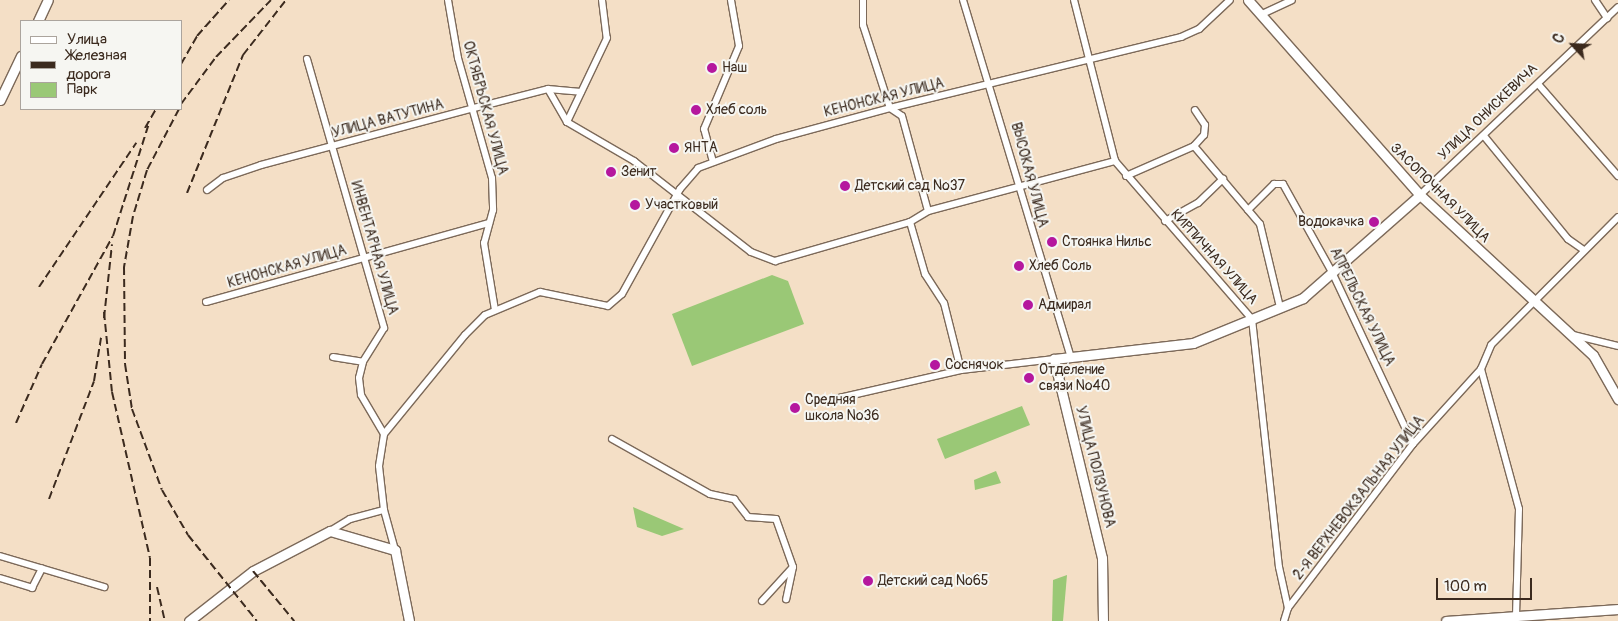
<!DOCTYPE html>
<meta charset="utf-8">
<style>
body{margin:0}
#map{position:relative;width:1618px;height:621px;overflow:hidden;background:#f4dfc6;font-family:Pangolin,sans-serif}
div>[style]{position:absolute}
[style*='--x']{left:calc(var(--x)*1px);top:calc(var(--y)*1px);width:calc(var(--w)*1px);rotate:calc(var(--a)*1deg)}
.green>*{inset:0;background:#9ac876}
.roads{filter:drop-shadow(1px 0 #7c6959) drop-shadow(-1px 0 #7c6959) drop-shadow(0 1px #7c6959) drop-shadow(0 -1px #7c6959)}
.street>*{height:6px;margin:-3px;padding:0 3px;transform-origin:3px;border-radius:3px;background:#fff}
.secondary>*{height:9px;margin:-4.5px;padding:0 4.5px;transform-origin:4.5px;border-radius:4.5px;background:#fff}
.rail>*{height:2px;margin-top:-1px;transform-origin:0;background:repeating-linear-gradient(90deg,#3b2a1e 0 8px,transparent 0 12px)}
.dots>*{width:14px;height:14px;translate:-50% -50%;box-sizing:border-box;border:2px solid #f6f6f2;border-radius:50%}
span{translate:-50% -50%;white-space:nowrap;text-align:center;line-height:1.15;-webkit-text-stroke:4px #f6f6f2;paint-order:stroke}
.poi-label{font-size:14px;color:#3b2a1e}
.left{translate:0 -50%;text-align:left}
.right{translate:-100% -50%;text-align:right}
.street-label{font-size:14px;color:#3b2a1e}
.legend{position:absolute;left:20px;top:20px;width:162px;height:90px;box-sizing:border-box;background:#f6f6f2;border:1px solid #aba49d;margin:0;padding:6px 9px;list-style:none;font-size:15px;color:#3b2a1e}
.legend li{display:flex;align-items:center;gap:10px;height:25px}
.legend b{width:25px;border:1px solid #aba49d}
.north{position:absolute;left:1548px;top:20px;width:50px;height:50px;-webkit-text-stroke:4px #f6f6f2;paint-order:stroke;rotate:295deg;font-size:14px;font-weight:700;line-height:20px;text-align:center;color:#3b2a1e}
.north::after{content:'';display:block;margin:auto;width:18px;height:22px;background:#3b2a1e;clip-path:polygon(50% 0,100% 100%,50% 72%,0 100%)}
.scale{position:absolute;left:1436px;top:578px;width:96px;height:22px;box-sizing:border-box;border:2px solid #3b2a1e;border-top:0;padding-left:6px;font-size:15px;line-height:18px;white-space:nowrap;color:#3b2a1e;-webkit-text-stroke:4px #f6f6f2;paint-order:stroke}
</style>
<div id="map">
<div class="green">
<div style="clip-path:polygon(772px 275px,788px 281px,804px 324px,692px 366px,672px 314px)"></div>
<div style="clip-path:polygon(1022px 406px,1030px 425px,945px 459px,937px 439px)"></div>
<div style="clip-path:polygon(996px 471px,1001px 483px,975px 490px,974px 480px)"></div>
<div style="clip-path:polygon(633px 507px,684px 529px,662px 536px,637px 527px)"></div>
<div style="clip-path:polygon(1067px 575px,1063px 621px,1052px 621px,1053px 580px)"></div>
</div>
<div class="roads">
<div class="street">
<div style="--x:448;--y:0;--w:59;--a:80.2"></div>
<div style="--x:458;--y:58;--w:125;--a:74.2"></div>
<div style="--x:492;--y:178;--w:32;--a:88"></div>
<div style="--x:493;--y:210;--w:34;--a:105"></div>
<div style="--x:484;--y:243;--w:68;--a:80.7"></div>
<div style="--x:602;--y:0;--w:38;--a:83"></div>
<div style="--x:607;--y:38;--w:93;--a:115.5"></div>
<div style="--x:567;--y:122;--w:78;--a:30.2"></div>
<div style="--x:634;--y:161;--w:148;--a:37.9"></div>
<div style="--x:751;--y:252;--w:26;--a:21"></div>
<div style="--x:775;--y:261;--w:141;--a:-16.1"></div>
<div style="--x:910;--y:222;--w:21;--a:-31"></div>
<div style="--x:928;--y:211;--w:194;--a:-15"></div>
<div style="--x:863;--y:0;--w:25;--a:90"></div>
<div style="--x:863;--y:25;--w:87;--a:72"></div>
<div style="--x:890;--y:108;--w:14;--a:34"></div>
<div style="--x:902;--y:116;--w:98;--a:74.7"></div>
<div style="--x:963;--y:0;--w:373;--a:73.2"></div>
<div style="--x:1074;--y:0;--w:166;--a:75.7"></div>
<div style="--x:1115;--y:161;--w:209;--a:49.1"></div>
<div style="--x:1252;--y:319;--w:249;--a:83.8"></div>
<div style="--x:1279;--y:567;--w:42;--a:77.6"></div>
<div style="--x:1595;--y:0;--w:22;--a:56"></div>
<div style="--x:1260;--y:15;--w:35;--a:-25"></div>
<div style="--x:307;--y:59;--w:280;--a:74"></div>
<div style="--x:384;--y:328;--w:40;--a:122"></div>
<div style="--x:363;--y:362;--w:16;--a:104"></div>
<div style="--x:359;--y:378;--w:17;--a:83"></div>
<div style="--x:361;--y:395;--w:45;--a:59.5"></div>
<div style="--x:1538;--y:84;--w:122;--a:49"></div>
<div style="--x:548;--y:89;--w:38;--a:60"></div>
<div style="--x:1484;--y:136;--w:133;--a:50.8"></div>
<div style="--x:1568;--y:239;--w:19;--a:35"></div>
<div style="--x:1194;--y:146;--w:102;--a:49.8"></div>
<div style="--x:1260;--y:224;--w:85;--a:76.5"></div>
<div style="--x:713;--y:162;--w:34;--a:-105"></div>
<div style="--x:704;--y:129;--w:90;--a:-67.1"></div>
<div style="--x:739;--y:46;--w:47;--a:-99.9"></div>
<div style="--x:1126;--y:176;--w:74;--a:-23.8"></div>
<div style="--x:1194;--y:146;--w:15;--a:-48"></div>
<div style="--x:1204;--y:135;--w:10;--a:-84"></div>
<div style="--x:1205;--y:125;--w:18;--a:-124"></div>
<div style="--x:207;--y:190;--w:20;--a:-37"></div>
<div style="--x:223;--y:178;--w:40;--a:-18.9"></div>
<div style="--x:261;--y:165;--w:220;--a:-15"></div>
<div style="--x:474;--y:108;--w:76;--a:-14.4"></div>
<div style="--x:548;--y:89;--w:33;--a:5"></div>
<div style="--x:1420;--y:195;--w:273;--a:-43.5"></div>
<div style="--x:1248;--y:210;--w:37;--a:-45"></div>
<div style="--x:1274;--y:184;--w:9;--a:0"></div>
<div style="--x:1283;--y:184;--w:101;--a:60.9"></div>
<div style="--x:1332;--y:272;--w:190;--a:64.8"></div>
<div style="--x:1165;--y:221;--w:38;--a:-29"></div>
<div style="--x:1198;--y:203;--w:35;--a:-44"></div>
<div style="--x:910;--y:222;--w:54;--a:73.9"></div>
<div style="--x:925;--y:274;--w:35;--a:57"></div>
<div style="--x:944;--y:303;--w:69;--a:75.8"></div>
<div style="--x:206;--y:302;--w:294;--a:-15.6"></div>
<div style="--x:1573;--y:335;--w:46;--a:13.7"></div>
<div style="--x:333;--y:357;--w:30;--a:9"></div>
<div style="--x:1481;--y:369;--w:145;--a:74.8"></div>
<div style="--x:1519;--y:509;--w:107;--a:91.6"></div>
<div style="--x:839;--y:398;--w:125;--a:-12.9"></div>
<div style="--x:961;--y:370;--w:94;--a:-6.7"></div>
<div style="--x:612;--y:439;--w:112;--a:29.3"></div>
<div style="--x:710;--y:494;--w:25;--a:12"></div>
<div style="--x:734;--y:499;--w:23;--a:52"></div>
<div style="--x:748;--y:517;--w:28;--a:4"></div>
<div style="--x:776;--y:519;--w:51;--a:70.5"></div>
<div style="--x:793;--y:567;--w:33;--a:102"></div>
<div style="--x:384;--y:510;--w:44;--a:-96.5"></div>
<div style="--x:379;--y:466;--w:32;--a:-81"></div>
<div style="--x:384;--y:434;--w:128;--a:-50.7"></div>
<div style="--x:465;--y:335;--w:28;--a:-45"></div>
<div style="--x:485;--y:315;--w:60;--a:-22.7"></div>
<div style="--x:540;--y:292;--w:69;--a:11.6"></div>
<div style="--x:608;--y:306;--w:18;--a:-41"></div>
<div style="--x:622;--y:294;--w:120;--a:-61.1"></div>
<div style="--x:680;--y:189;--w:28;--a:-49"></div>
<div style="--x:698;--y:168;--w:83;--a:-20.4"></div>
<div style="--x:776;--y:139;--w:118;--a:-15.2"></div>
<div style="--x:890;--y:108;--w:300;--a:-13.7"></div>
<div style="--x:1181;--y:37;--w:20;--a:-24"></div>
<div style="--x:1199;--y:29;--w:42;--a:-43.1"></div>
<div style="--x:330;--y:531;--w:23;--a:-31"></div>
<div style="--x:350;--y:519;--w:35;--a:-15"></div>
<div style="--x:384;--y:510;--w:41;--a:74.6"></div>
<div style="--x:0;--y:556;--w:109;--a:16.6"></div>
<div style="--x:0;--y:578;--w:34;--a:17"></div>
<div style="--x:32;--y:588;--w:22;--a:-63"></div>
<div style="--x:762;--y:601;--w:45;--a:-47.7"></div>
<div style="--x:1284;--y:621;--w:14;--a:-73"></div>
<div style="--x:1288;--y:608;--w:206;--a:-52.7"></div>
<div style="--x:1413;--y:444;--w:101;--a:-47.8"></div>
<div style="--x:1481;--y:369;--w:26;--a:-67"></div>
<div style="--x:1491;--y:345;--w:180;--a:-45.2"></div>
</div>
<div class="secondary">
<div style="--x:1248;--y:0;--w:260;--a:48.6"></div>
<div style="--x:1420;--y:195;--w:236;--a:42.8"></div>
<div style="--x:1593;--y:355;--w:51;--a:60.4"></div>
<div style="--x:38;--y:21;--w:23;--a:-65"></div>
<div style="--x:0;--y:100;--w:49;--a:-64.5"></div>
<div style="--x:189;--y:621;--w:81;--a:-38"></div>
<div style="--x:253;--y:571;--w:87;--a:-27.5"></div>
<div style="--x:330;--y:531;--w:68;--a:16.3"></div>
<div style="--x:395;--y:550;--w:72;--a:78.8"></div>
<div style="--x:1103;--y:621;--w:63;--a:-90.9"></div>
<div style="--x:1102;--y:558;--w:205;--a:-103.6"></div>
<div style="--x:1054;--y:359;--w:140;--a:-6.6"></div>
<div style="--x:1193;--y:343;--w:119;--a:-22.2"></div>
<div style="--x:1303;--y:298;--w:156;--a:-41.4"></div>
<div style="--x:1446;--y:621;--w:172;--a:-4"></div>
</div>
</div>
<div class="rail">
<div style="--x:181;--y:64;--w:32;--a:-60"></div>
<div style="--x:197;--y:36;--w:48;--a:-48.4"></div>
<div style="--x:181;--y:104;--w:59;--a:-53.3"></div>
<div style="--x:216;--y:57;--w:79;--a:-46"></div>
<div style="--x:179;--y:109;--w:69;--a:117.7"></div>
<div style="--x:147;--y:170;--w:48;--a:106.9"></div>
<div style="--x:133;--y:216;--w:52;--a:100"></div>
<div style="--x:124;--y:267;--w:97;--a:89.4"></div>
<div style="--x:125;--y:364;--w:46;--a:81.2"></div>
<div style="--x:132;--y:409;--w:86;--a:69.7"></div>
<div style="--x:162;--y:490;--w:52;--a:60"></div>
<div style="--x:188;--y:535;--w:110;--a:51.3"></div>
<div style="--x:145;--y:128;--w:22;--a:-60"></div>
<div style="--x:187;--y:193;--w:149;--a:-67.9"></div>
<div style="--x:243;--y:55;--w:70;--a:-52"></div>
<div style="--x:39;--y:287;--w:174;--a:-56"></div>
<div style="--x:104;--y:312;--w:80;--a:84.3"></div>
<div style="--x:112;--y:392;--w:170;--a:77.1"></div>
<div style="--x:150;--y:558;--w:63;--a:90"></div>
<div style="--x:104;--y:318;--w:74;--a:-83.8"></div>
<div style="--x:16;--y:423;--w:64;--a:-66.2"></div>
<div style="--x:42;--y:364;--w:146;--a:-61"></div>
<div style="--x:113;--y:236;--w:119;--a:-72.3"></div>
<div style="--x:49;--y:499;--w:126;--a:-69.1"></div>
<div style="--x:94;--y:381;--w:44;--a:-80.8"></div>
<div style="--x:253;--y:571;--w:65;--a:50.6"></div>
<div style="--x:157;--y:587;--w:35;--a:77"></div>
</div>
<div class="dots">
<div style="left:712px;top:68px;background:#b5179e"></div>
<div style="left:696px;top:110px;background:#b5179e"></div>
<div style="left:674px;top:148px;background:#b5179e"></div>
<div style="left:611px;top:172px;background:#b5179e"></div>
<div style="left:845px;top:186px;background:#b5179e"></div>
<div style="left:635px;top:205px;background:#b5179e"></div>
<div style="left:1374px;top:222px;background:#b5179e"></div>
<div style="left:1052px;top:242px;background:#b5179e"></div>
<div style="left:1019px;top:266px;background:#b5179e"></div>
<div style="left:1028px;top:305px;background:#b5179e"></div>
<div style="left:935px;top:365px;background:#b5179e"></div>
<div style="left:1029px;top:378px;background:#b5179e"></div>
<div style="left:795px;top:408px;background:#b5179e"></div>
<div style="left:868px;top:581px;background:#b5179e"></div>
</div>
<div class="poi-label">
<span class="left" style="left:722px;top:68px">Наш</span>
<span class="left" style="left:706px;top:110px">Хлеб соль</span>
<span class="left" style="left:684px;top:148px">ЯНТА</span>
<span class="left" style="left:621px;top:172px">Зенит</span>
<span class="left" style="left:855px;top:186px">Детский сад №37</span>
<span class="left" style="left:645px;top:205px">Участковый</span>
<span class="right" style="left:1364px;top:222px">Водокачка</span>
<span class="left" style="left:1062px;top:242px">Стоянка Нильс</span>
<span class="left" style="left:1029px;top:266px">Хлеб Соль</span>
<span class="left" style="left:1038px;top:305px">Адмирал</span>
<span class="left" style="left:945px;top:365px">Соснячок</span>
<span class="left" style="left:1039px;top:378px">Отделение<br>связи №40</span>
<span class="left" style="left:805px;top:408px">Средняя<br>школа №36</span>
<span class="left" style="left:878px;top:581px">Детский сад №65</span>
</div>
<div class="street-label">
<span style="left:884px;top:98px;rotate:-14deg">КЕНОНСКАЯ УЛИЦА</span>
<span style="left:485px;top:108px;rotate:75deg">ОКТЯБРЬСКАЯ УЛИЦА</span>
<span style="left:1488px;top:112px;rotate:-44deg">УЛИЦА ОНИСКЕВИЧА</span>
<span style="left:388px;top:119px;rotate:-15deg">УЛИЦА ВАТУТИНА</span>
<span style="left:1029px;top:175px;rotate:75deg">ВЫСОКАЯ УЛИЦА</span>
<span style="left:1440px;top:193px;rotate:45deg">ЗАСОПОЧНАЯ УЛИЦА</span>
<span style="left:374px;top:248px;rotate:74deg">ИНВЕНТАРНАЯ УЛИЦА</span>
<span style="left:1214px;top:257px;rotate:48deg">КИРПИЧНАЯ УЛИЦА</span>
<span style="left:287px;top:267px;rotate:-16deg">КЕНОНСКАЯ УЛИЦА</span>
<span style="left:1362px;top:307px;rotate:64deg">АПРЕЛЬСКАЯ УЛИЦА</span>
<span style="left:1095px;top:467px;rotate:76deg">УЛИЦА ПОЛЗУНОВА</span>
<span style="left:1359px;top:498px;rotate:-52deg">2-Я ВЕРХНЕВОКЗАЛЬНАЯ УЛИЦА</span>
</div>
<ul class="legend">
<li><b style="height:6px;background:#fff"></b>Улица</li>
<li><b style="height:6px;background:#3b2a1e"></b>Железная дорога</li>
<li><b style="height:14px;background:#9ac876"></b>Парк</li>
</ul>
<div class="north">С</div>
<div class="scale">100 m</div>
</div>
